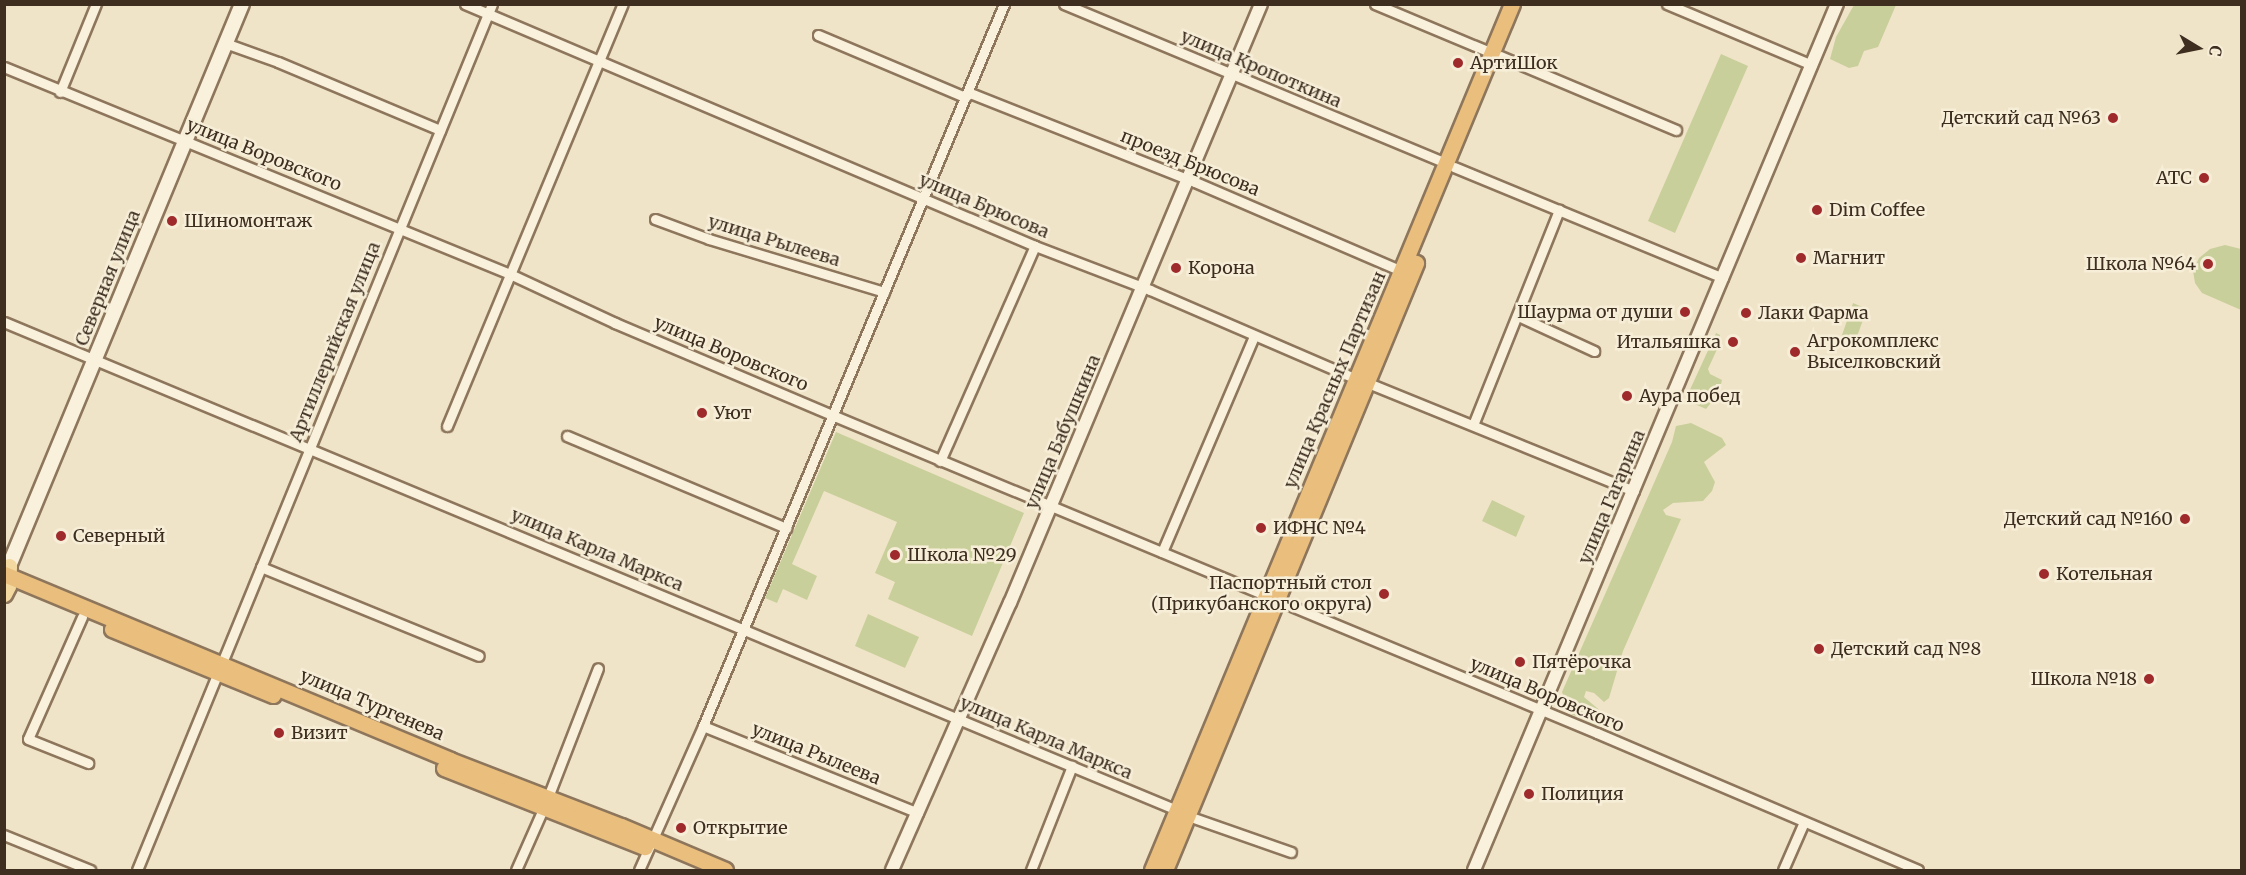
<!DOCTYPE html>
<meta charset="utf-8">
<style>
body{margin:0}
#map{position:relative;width:2246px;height:875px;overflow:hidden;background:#f0e4c8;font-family:Merriweather,serif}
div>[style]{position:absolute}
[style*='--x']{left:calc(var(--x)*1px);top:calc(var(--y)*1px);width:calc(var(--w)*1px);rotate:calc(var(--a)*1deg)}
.green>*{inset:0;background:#c9cf9b}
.roads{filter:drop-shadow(2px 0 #8d765c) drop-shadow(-2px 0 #8d765c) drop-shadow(0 2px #8d765c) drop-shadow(0 -2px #8d765c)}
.minor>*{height:9px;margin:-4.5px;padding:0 4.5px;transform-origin:4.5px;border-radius:4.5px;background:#faf1dc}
.tertiary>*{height:12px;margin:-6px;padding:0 6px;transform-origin:6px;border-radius:6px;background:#faf1dc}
.secondary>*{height:14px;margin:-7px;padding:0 7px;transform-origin:7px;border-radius:7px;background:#faf1dc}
.primary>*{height:15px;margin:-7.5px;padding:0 7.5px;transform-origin:7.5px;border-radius:7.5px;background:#f3d9a0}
.trunk>*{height:15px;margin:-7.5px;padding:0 7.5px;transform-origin:7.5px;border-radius:7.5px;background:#eabe7c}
.dots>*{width:16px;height:16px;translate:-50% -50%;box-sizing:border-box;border:3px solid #f7eed8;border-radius:50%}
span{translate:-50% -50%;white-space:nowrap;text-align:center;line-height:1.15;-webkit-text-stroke:5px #f7eed8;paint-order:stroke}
.poi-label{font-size:18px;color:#3d2e20}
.left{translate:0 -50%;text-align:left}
.right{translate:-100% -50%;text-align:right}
.street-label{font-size:18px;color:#3d2e20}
.frame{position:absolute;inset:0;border:6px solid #3d2e20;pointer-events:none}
.north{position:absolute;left:2168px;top:18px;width:60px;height:60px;-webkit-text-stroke:4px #f7eed8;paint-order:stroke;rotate:100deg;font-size:16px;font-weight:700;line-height:24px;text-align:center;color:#3d2e20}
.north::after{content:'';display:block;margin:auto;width:21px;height:27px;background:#3d2e20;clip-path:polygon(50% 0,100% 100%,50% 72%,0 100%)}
</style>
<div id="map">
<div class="green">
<div style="clip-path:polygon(1854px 5px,1896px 5px,1878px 47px,1864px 51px,1858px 66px,1849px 68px,1830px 59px,1836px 37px)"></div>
<div style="clip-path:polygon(1721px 54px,1748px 66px,1675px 233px,1648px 221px)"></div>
<div style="clip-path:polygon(2225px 245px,2241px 249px,2241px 310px,2202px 293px,2195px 283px,2193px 271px,2199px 258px,2210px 249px)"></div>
<div style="clip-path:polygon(1853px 303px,1867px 309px,1855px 342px,1841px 338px)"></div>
<div style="clip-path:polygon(1716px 333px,1720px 335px,1719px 345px,1708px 369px,1710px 374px,1722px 380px,1719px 393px,1706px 409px,1690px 402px,1688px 394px)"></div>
<div style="clip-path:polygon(1691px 423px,1722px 438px,1726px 445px,1704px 462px,1715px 482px,1712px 491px,1703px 501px,1673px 503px,1663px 510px,1666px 515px,1681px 519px,1623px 651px,1609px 698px,1604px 702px,1594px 693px,1586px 691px,1584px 697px,1603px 713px,1597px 726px,1569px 713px,1562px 692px,1672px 442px,1676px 426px)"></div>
<div style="clip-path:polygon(836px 432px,1024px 513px,972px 636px,888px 599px,895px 582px,875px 573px,897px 522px,824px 491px,792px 564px,817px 576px,807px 600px,783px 589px,777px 603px,765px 598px)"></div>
<div style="clip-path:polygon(1492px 500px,1525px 516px,1516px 537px,1482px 521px)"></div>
<div style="clip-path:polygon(868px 614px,919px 637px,905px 668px,855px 646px)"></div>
</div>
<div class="roads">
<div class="minor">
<div style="--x:465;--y:4;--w:619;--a:23"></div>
<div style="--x:1035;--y:246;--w:123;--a:20.9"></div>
<div style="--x:1150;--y:290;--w:225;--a:23.3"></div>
<div style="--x:1064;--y:4;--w:414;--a:22.6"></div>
<div style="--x:1375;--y:4;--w:127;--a:22.7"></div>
<div style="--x:1667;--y:4;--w:157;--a:22.8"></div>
<div style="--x:818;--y:35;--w:160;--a:22.9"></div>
<div style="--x:965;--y:97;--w:6;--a:-39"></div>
<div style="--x:970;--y:93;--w:242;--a:21.6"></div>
<div style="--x:1195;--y:182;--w:225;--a:23.3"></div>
<div style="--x:225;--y:43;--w:56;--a:19.7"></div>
<div style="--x:278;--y:62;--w:176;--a:22.8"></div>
<div style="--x:1500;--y:56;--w:191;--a:22.8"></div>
<div style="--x:4;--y:67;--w:547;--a:22.25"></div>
<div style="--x:510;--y:274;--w:116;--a:25"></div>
<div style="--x:615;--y:323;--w:236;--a:23"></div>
<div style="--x:832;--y:415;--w:828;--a:22.57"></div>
<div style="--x:1597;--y:733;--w:349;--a:23.1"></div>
<div style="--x:60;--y:92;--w:95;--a:-67.8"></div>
<div style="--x:1454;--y:167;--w:291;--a:22.4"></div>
<div style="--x:655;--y:219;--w:58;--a:20.3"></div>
<div style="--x:709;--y:239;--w:183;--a:16.8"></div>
<div style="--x:1518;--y:316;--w:84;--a:24.7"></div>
<div style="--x:4;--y:322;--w:1270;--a:22.59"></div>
<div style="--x:1368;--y:383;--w:287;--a:22.1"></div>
<div style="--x:1473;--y:425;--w:232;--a:-68.2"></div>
<div style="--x:447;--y:426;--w:457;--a:-67.4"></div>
<div style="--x:567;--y:436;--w:238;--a:22.8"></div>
<div style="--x:940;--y:461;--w:235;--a:-66.2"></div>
<div style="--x:1162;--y:552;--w:235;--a:-66.9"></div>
<div style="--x:261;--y:567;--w:235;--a:22.2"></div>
<div style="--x:82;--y:617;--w:133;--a:113.9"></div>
<div style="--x:28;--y:739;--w:65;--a:21.8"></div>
<div style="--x:703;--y:726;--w:232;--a:22"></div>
<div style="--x:548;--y:797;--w:138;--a:-68.8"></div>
<div style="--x:1188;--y:816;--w:109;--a:19.3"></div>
<div style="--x:4;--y:835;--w:93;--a:22.1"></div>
<div style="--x:137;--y:870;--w:936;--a:-67.71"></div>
<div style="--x:516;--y:870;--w:67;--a:-66.1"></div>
<div style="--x:639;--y:870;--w:158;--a:-66"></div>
<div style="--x:703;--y:726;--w:782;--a:-67.37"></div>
<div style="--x:1031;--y:870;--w:112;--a:-68.5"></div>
<div style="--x:1783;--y:870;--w:52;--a:-66.4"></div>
</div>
<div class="tertiary">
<div style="--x:892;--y:870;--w:292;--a:-66.2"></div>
<div style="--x:1010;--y:603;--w:649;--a:-67.26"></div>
<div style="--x:1474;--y:870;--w:939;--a:-67.26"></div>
</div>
<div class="secondary">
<div style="--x:9;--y:566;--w:608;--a:-67.48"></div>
</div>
<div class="primary">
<div style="--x:4;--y:594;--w:9;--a:-63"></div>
<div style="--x:8;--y:586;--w:20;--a:-87"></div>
</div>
<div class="trunk">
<div style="--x:4;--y:574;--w:483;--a:22.6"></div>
<div style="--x:450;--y:760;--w:183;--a:21.1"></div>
<div style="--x:621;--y:826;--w:113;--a:22.9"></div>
<div style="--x:112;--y:629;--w:174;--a:22.3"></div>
<div style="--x:444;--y:768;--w:216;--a:21.5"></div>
<div style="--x:1152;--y:870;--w:938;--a:-67.43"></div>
<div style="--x:1165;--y:870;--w:657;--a:-67.53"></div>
</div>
</div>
<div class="dots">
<div style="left:1458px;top:63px;background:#9e2a2b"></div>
<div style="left:2113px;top:118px;background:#9e2a2b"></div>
<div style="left:2204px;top:178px;background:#9e2a2b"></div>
<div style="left:1817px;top:210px;background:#9e2a2b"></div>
<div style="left:172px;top:221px;background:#9e2a2b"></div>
<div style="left:1801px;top:258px;background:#9e2a2b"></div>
<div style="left:2208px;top:264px;background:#9e2a2b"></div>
<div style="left:1176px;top:268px;background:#9e2a2b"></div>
<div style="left:1685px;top:312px;background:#9e2a2b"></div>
<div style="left:1746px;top:313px;background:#9e2a2b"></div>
<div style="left:1733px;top:342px;background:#9e2a2b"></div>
<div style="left:1795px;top:352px;background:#9e2a2b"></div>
<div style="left:1627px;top:396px;background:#9e2a2b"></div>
<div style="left:702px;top:413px;background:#9e2a2b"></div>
<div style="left:2185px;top:519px;background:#9e2a2b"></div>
<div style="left:1261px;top:528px;background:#9e2a2b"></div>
<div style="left:61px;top:536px;background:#9e2a2b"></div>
<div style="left:895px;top:555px;background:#9e2a2b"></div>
<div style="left:2044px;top:574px;background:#9e2a2b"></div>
<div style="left:1384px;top:594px;background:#9e2a2b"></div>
<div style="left:1819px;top:649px;background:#9e2a2b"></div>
<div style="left:1520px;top:662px;background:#9e2a2b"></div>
<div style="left:2149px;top:679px;background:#9e2a2b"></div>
<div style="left:279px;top:733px;background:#9e2a2b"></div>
<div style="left:1529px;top:794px;background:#9e2a2b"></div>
<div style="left:681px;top:828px;background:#9e2a2b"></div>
</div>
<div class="poi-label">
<span class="left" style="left:1470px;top:63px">АртиШок</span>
<span class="right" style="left:2101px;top:118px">Детский сад №63</span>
<span class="right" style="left:2192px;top:178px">АТС</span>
<span class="left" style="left:1829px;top:210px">Dim Coffee</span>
<span class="left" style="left:184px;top:221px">Шиномонтаж</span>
<span class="left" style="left:1813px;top:258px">Магнит</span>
<span class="right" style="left:2196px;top:264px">Школа №64</span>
<span class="left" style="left:1188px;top:268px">Корона</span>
<span class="right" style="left:1673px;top:312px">Шаурма от души</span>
<span class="left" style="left:1758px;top:313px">Лаки Фарма</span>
<span class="right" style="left:1721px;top:342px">Итальяшка</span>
<span class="left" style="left:1807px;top:352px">Агрокомплекс<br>Выселковский</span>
<span class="left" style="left:1639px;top:396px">Аура побед</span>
<span class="left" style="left:714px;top:413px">Уют</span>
<span class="right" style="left:2173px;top:519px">Детский сад №160</span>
<span class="left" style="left:1273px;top:528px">ИФНС №4</span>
<span class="left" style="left:73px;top:536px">Северный</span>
<span class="left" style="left:907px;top:555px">Школа №29</span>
<span class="left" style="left:2056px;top:574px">Котельная</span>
<span class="right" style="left:1372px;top:594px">Паспортный стол<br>(Прикубанского округа)</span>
<span class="left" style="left:1831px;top:649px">Детский сад №8</span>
<span class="left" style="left:1532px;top:662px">Пятёрочка</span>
<span class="right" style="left:2137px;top:679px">Школа №18</span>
<span class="left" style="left:291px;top:733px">Визит</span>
<span class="left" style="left:1541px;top:794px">Полиция</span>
<span class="left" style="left:693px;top:828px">Открытие</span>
</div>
<div class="street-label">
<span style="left:1261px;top:69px;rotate:23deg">улица Кропоткина</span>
<span style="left:264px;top:155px;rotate:22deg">улица Воровского</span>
<span style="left:1190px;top:163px;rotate:22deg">проезд Брюсова</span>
<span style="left:984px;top:206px;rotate:23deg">улица Брюсова</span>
<span style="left:774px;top:241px;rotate:17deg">улица Рылеева</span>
<span style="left:108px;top:278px;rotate:-68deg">Северная улица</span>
<span style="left:335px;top:342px;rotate:-68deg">Артиллерийская улица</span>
<span style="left:731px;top:354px;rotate:23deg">улица Воровского</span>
<span style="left:1335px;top:380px;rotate:-67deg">улица Красных Партизан</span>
<span style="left:1063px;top:432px;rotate:-67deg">улица Бабушкина</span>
<span style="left:1612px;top:497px;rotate:-67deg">улица Гагарина</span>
<span style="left:597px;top:550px;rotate:23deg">улица Карла Маркса</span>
<span style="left:1547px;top:695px;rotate:23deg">улица Воровского</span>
<span style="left:372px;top:705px;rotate:23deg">улица Тургенева</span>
<span style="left:1046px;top:738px;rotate:23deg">улица Карла Маркса</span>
<span style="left:816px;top:754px;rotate:22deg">улица Рылеева</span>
</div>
<div class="frame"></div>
<div class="north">С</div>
</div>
